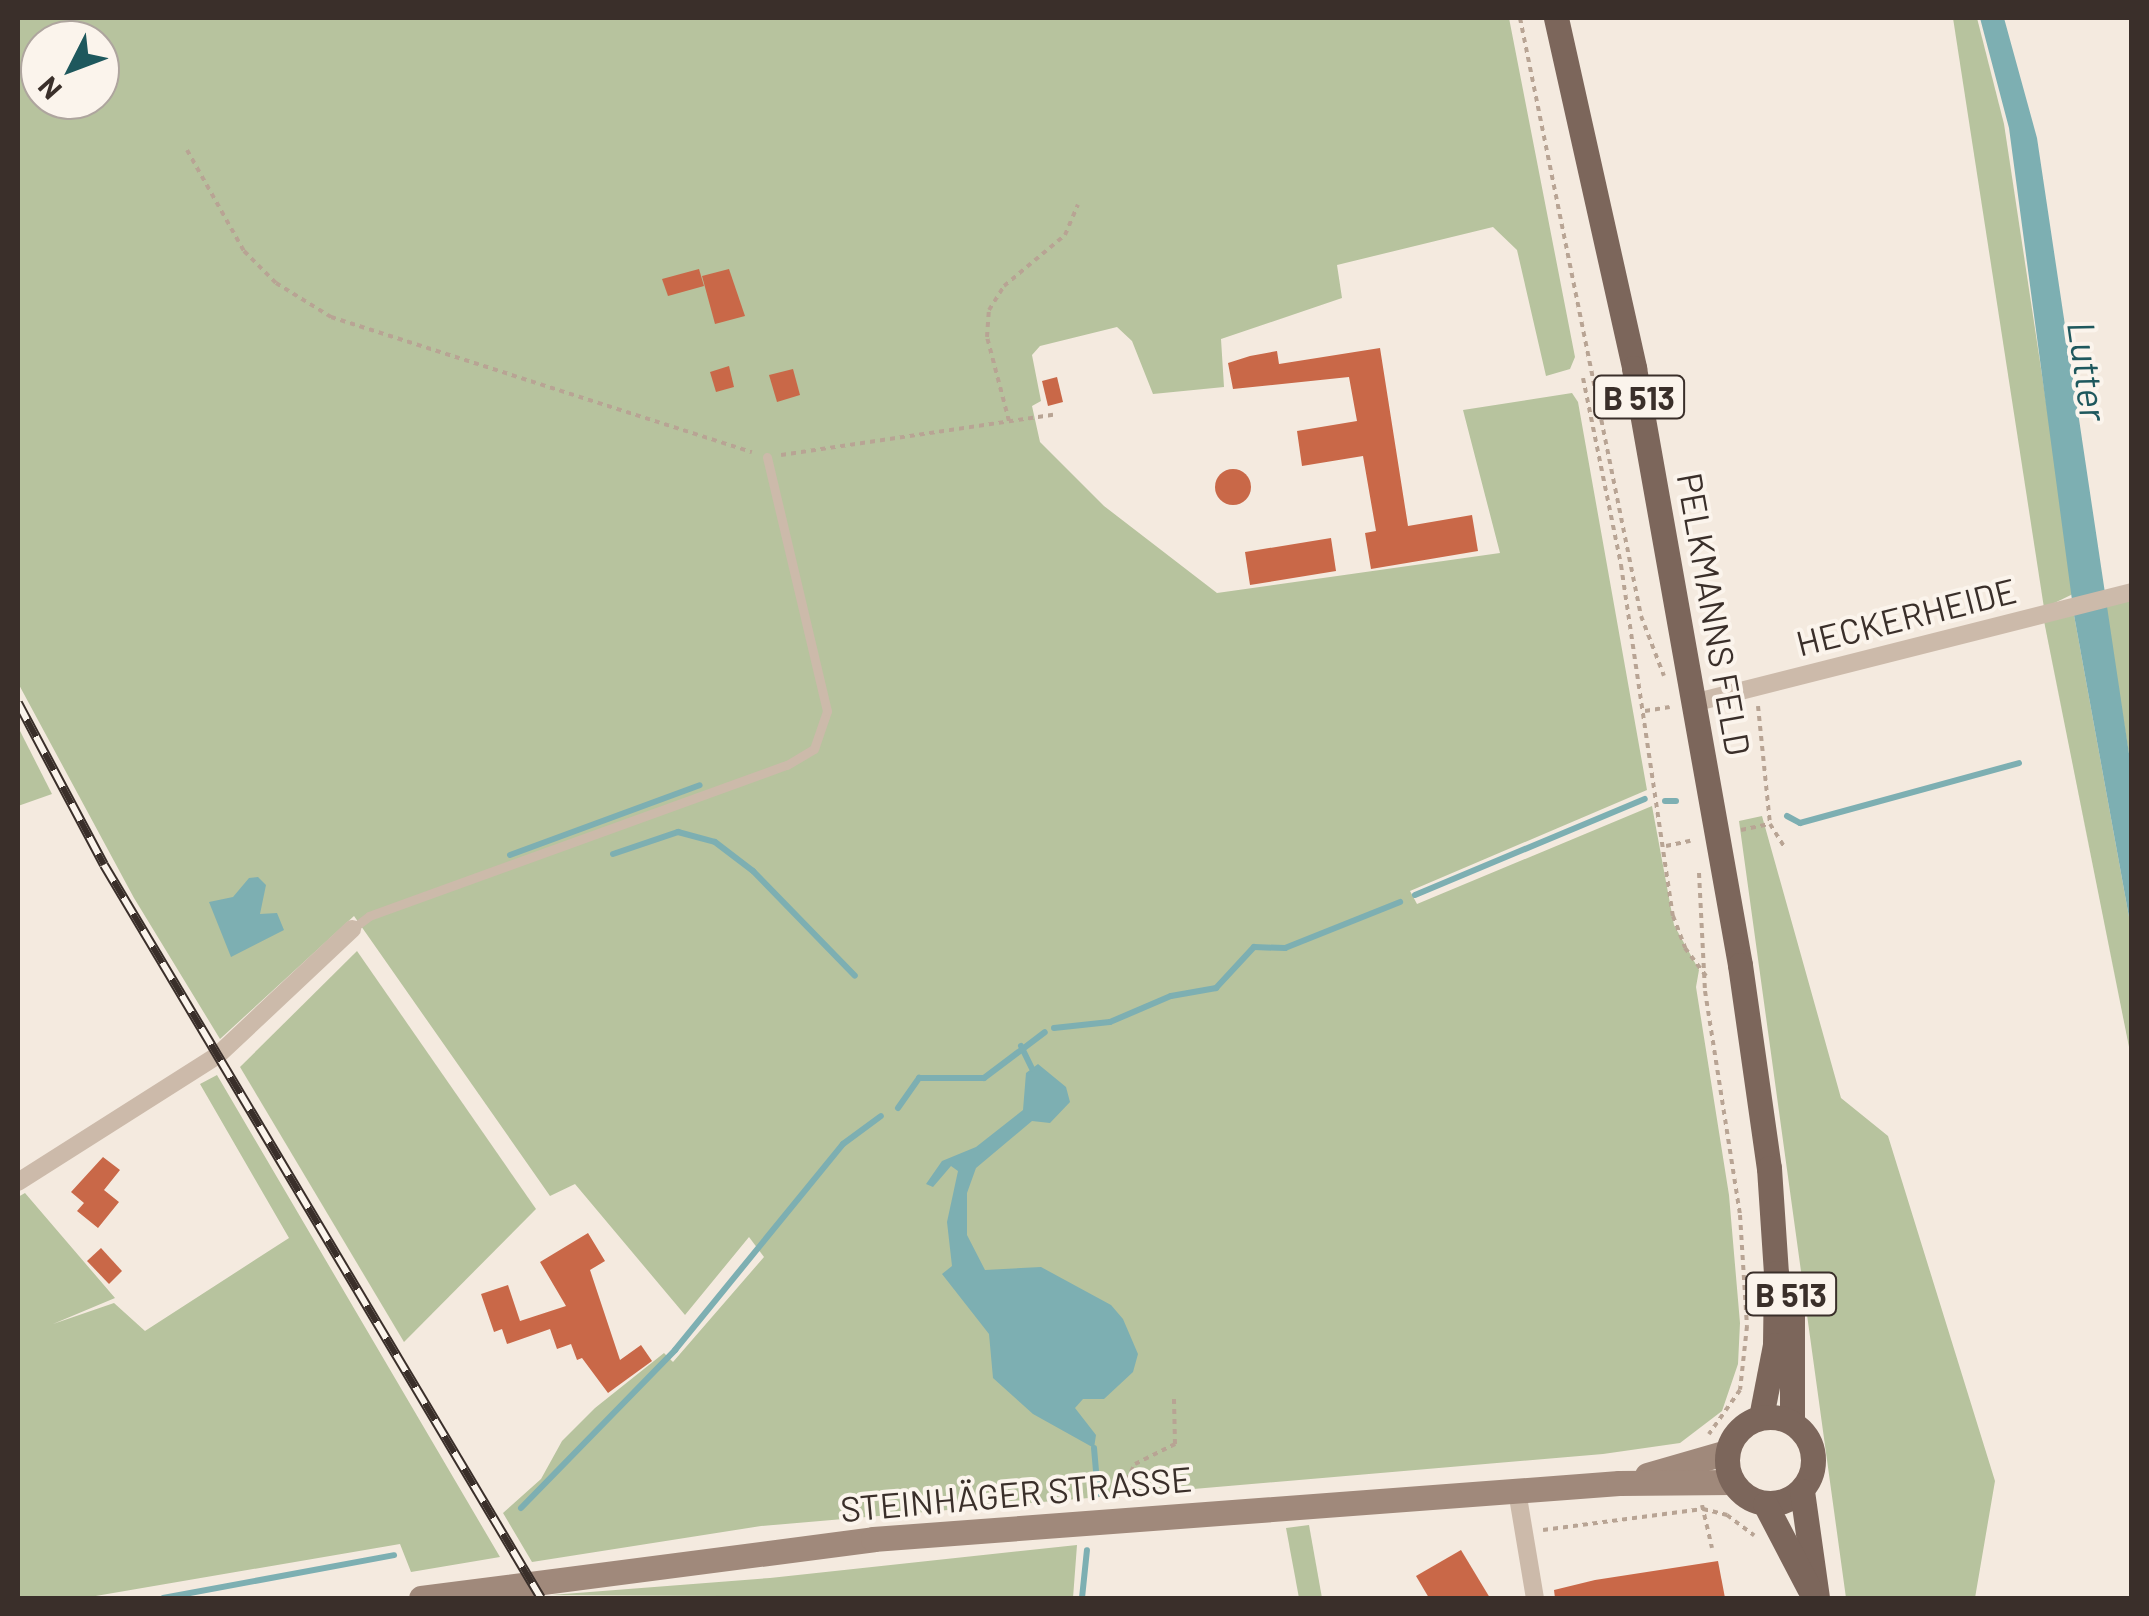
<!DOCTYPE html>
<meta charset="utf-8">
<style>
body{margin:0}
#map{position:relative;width:2149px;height:1616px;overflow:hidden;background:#f4eadf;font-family:Barlow,sans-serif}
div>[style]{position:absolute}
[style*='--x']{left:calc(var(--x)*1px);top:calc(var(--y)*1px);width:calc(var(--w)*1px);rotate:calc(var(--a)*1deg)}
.green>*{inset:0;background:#b7c39e}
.water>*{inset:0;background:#7dafb2}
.stream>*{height:6px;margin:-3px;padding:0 3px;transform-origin:3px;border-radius:3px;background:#7dafb2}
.building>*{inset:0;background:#c96848}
.round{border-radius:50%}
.path>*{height:4px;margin-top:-2px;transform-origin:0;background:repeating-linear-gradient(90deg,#b8a494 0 5px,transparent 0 10px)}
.service>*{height:9px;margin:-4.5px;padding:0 4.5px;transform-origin:4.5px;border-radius:4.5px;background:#ccbaaa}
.minor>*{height:18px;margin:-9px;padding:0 9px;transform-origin:9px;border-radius:9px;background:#ccbaaa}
.secondary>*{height:25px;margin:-12.5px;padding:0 12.5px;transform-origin:12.5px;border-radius:12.5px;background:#a0897b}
.primary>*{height:25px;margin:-12.5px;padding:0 12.5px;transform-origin:12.5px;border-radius:12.5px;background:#7c665b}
.primary>.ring{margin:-12.5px;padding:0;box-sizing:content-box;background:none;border:25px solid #7c665b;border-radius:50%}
.rail>*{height:10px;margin-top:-5px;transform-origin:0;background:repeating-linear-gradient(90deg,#fbf4ec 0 19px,#3a2f2a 0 38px);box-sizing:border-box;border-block:2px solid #3a2f2a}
span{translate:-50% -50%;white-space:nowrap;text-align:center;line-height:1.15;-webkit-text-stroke:8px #fbf4ec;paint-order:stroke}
.shield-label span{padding:2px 8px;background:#fbf4ec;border:2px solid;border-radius:8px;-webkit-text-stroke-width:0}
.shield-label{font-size:32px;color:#3a2f2a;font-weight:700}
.street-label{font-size:35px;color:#3a2f2a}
.water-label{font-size:38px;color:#1e585d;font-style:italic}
.frame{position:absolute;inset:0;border:20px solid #3a2f2a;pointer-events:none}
.north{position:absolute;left:20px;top:20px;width:100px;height:100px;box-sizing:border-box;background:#fbf4ec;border:2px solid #aea59e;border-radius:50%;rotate:228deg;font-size:28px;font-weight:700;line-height:40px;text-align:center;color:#3a2f2a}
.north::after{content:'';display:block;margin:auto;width:35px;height:45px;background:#1e585d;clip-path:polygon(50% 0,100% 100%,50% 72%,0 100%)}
</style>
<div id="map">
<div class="green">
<div style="clip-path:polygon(evenodd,18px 18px,1509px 18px,1575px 357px,1570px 369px,1546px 376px,1517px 250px,1493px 227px,1337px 265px,1342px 298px,1221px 339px,1224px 387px,1153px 394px,1132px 341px,1117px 327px,1040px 346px,1032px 355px,1041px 401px,1032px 406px,1040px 442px,1104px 506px,1217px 593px,1500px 553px,1463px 410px,1572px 393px,1578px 402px,1647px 790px,1410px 891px,1417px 904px,1652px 806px,1674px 925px,1699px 970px,1696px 987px,1729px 1195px,1740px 1323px,1738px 1364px,1722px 1411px,1680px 1443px,1603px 1454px,761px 1526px,532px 1562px,503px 1513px,541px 1479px,562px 1441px,595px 1408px,664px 1353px,673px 1362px,764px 1257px,749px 1237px,685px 1315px,575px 1184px,550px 1196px,354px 916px,220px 1039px,134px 898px,18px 683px,18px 18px,40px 40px,100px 40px,100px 100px,40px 100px,40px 40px)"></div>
<div style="clip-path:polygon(1953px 18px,1977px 18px,2004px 124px,2075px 593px,2044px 608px)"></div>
<div style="clip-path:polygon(2131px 599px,2131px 767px,2105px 606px)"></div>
<div style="clip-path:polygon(2074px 615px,2131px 928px,2131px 1057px,2044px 621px)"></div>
<div style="clip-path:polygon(18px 727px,52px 794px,18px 806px)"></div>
<div style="clip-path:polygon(1762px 816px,1841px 1098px,1888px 1136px,1995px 1481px,1975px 1598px,1846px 1598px,1739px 821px)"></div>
<div style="clip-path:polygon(357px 951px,536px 1209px,404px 1342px,240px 1067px)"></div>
<div style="clip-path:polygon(217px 1075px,500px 1557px,411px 1572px,400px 1544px,84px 1598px,18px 1598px,18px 1197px,25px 1193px,115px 1298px,53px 1324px,114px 1303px,145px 1331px,289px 1238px,200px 1084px)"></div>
<div style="clip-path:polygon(1309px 1525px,1322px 1598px,1299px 1598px,1286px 1528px)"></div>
<div style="clip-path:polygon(1077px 1545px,1073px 1598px,551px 1595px,770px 1578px)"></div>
</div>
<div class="water">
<div style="clip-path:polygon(1980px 18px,2004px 18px,2037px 138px,2131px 767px,2131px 928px,2074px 615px,2009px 128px)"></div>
<div style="clip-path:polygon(258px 877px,266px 885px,260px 914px,277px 913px,284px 930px,231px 957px,209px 902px,233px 897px,249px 878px)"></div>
<div style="clip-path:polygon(1038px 1064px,1066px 1087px,1070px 1102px,1050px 1123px,1032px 1121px,976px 1168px,967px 1193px,967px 1235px,985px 1270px,1041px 1267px,1111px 1305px,1123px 1319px,1138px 1354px,1133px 1372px,1104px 1399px,1083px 1399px,1075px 1408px,1096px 1435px,1094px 1448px,1033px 1414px,993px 1378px,989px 1334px,942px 1274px,952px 1266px,947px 1222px,958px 1171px,951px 1166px,933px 1187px,926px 1184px,942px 1161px,976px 1147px,1023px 1110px,1026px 1073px)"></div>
</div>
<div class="stream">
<div style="--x:1665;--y:801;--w:11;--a:0"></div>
<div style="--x:1787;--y:816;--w:15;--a:28"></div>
<div style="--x:1800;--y:823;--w:227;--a:-15.3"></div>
<div style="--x:613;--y:854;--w:69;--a:-18.7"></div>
<div style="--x:678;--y:832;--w:38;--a:15"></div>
<div style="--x:715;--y:842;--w:48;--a:37.3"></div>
<div style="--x:753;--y:871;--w:146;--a:45.8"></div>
<div style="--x:510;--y:855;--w:202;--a:-20.2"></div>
<div style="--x:1415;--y:895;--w:249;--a:-22.7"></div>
<div style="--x:1054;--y:1028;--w:56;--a:-6.1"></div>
<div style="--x:1110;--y:1022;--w:66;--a:-23.1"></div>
<div style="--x:1171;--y:996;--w:46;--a:-10.1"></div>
<div style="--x:1216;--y:988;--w:56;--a:-47.2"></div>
<div style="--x:1254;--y:947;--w:31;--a:2"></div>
<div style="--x:1285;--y:948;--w:124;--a:-21.8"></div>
<div style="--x:1021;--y:1046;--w:25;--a:64"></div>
<div style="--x:898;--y:1108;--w:37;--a:-55"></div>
<div style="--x:919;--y:1078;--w:65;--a:0"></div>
<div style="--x:984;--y:1078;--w:76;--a:-37"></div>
<div style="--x:1094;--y:1448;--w:46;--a:85"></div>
<div style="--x:521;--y:1508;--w:221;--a:-45.7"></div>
<div style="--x:675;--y:1350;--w:266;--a:-50.8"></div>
<div style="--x:843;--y:1144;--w:47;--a:-36.4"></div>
<div style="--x:163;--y:1598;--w:235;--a:-10.5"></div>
<div style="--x:1082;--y:1598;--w:48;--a:-84.1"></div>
</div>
<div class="building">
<div style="clip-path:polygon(699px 269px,704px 286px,668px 296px,662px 279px)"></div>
<div style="clip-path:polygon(729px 269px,745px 316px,715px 324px,702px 276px)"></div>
<div style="clip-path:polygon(1380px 348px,1408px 526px,1472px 515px,1478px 551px,1371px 569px,1365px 533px,1376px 531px,1363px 456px,1302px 466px,1297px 431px,1357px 421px,1349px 377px,1233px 389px,1228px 363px,1250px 356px,1277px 351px,1279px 364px)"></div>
<div style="clip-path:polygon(729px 366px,734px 387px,716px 392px,710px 372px)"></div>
<div style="clip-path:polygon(793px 369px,800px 395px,777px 402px,769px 375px)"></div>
<div style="clip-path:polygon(1057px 377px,1063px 402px,1048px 406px,1042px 381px)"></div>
<div class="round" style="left:1215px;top:469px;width:36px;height:36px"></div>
<div style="clip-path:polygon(1331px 538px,1336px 571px,1250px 585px,1245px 552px)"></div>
<div style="clip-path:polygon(103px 1157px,120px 1170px,104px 1190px,119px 1202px,98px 1228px,77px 1211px,84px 1203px,71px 1192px)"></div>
<div style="clip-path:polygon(588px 1233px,605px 1261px,590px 1270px,620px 1360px,641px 1345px,652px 1361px,608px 1393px,582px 1358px,577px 1360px,571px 1344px,557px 1349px,550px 1329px,507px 1344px,502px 1329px,494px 1332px,481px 1294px,508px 1285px,520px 1321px,566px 1306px,540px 1262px)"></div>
<div style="clip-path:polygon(101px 1248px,122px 1271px,109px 1284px,87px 1261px)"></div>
<div style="clip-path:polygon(1461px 1550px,1490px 1598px,1429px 1598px,1416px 1576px)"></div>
<div style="clip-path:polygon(1718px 1561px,1725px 1598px,1555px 1598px,1554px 1590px,1595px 1580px)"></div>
</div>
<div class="path">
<div style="--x:1520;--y:18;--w:610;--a:78.56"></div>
<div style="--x:1641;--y:616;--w:64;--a:69"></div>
<div style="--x:187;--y:150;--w:116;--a:60.6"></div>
<div style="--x:244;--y:251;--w:45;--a:45"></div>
<div style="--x:276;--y:283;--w:65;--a:31.7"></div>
<div style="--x:331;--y:317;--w:442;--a:17.8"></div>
<div style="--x:1583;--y:378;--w:191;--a:78.5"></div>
<div style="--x:1621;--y:565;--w:355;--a:81.6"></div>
<div style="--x:1673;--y:916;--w:34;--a:69"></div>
<div style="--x:1685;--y:948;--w:35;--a:53"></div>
<div style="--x:1009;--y:421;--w:87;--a:-104.7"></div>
<div style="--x:987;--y:337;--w:27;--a:-86"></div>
<div style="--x:989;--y:310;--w:28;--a:-58"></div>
<div style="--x:1004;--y:286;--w:80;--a:-39.9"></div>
<div style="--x:1065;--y:235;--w:33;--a:-67"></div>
<div style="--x:781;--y:455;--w:275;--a:-8.4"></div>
<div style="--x:1758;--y:706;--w:119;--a:84.2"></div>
<div style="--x:1770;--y:824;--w:26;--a:58"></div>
<div style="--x:1645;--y:711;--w:25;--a:-9"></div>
<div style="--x:1741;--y:830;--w:30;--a:-12"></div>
<div style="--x:1666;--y:846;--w:25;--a:-12"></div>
<div style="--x:1699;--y:873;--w:118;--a:87.1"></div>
<div style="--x:1705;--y:991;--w:227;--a:81.1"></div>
<div style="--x:1740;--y:1215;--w:111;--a:86.4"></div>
<div style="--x:1747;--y:1326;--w:64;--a:96.2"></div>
<div style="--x:1740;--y:1390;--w:54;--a:125.2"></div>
<div style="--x:1117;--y:1498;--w:38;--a:-62"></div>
<div style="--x:1135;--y:1464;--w:45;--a:-26.6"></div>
<div style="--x:1175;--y:1444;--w:45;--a:-91.3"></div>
<div style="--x:1702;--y:1505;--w:44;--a:76.9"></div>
<div style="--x:1543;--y:1530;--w:161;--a:-7.5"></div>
<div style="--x:1703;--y:1509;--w:25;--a:14"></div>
<div style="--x:1727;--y:1515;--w:34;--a:37"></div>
</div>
<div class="service">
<div style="--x:352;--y:929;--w:21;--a:-37"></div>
<div style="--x:369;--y:916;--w:444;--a:-19.9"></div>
<div style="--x:787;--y:765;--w:31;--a:-31"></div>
<div style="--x:814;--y:749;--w:40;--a:-71.1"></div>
<div style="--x:827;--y:711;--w:261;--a:-103.3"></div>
</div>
<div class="minor">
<div style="--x:1697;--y:702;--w:449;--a:-14.2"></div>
<div style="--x:18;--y:1182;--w:237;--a:-32.4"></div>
<div style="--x:218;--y:1055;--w:184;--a:-43.2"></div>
<div style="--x:1517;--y:1491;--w:109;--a:80.5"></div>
</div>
<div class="secondary">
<div style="--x:1647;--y:1475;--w:83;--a:-16"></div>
<div style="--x:421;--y:1598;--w:456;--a:-7.4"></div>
<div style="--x:873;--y:1539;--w:748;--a:-4.29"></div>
<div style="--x:1619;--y:1483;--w:113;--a:-0.5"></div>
</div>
<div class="primary">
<div style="--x:1556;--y:18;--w:359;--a:77.4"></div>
<div style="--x:1634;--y:368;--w:606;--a:79.93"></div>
<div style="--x:1740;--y:965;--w:205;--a:81.9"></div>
<div style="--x:1769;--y:1168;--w:105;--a:86.2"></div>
<div style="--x:1776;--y:1273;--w:72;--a:90.8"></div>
<div style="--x:1775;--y:1345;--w:73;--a:101"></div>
<div style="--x:1792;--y:1306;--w:116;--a:90"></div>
<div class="ring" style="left:1727px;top:1417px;width:61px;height:61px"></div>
<div style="--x:1802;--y:1491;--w:108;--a:82"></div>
<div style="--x:1765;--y:1504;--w:95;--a:62.4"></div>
</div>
<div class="rail">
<div style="--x:18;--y:703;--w:183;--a:62"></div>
<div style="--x:104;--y:865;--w:853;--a:59.2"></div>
</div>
<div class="shield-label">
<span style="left:1639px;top:397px">B 513</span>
<span style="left:1791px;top:1294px">B 513</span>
</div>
<div class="street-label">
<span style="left:1715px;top:614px;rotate:80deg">PELKMANNS FELD</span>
<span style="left:1906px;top:616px;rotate:-14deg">HECKERHEIDE</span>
<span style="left:1016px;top:1493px;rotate:-5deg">STEINHÄGER STRASSE</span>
</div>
<div class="water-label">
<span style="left:2088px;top:371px;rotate:82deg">Lutter</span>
</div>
<div class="frame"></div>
<div class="north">N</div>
</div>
